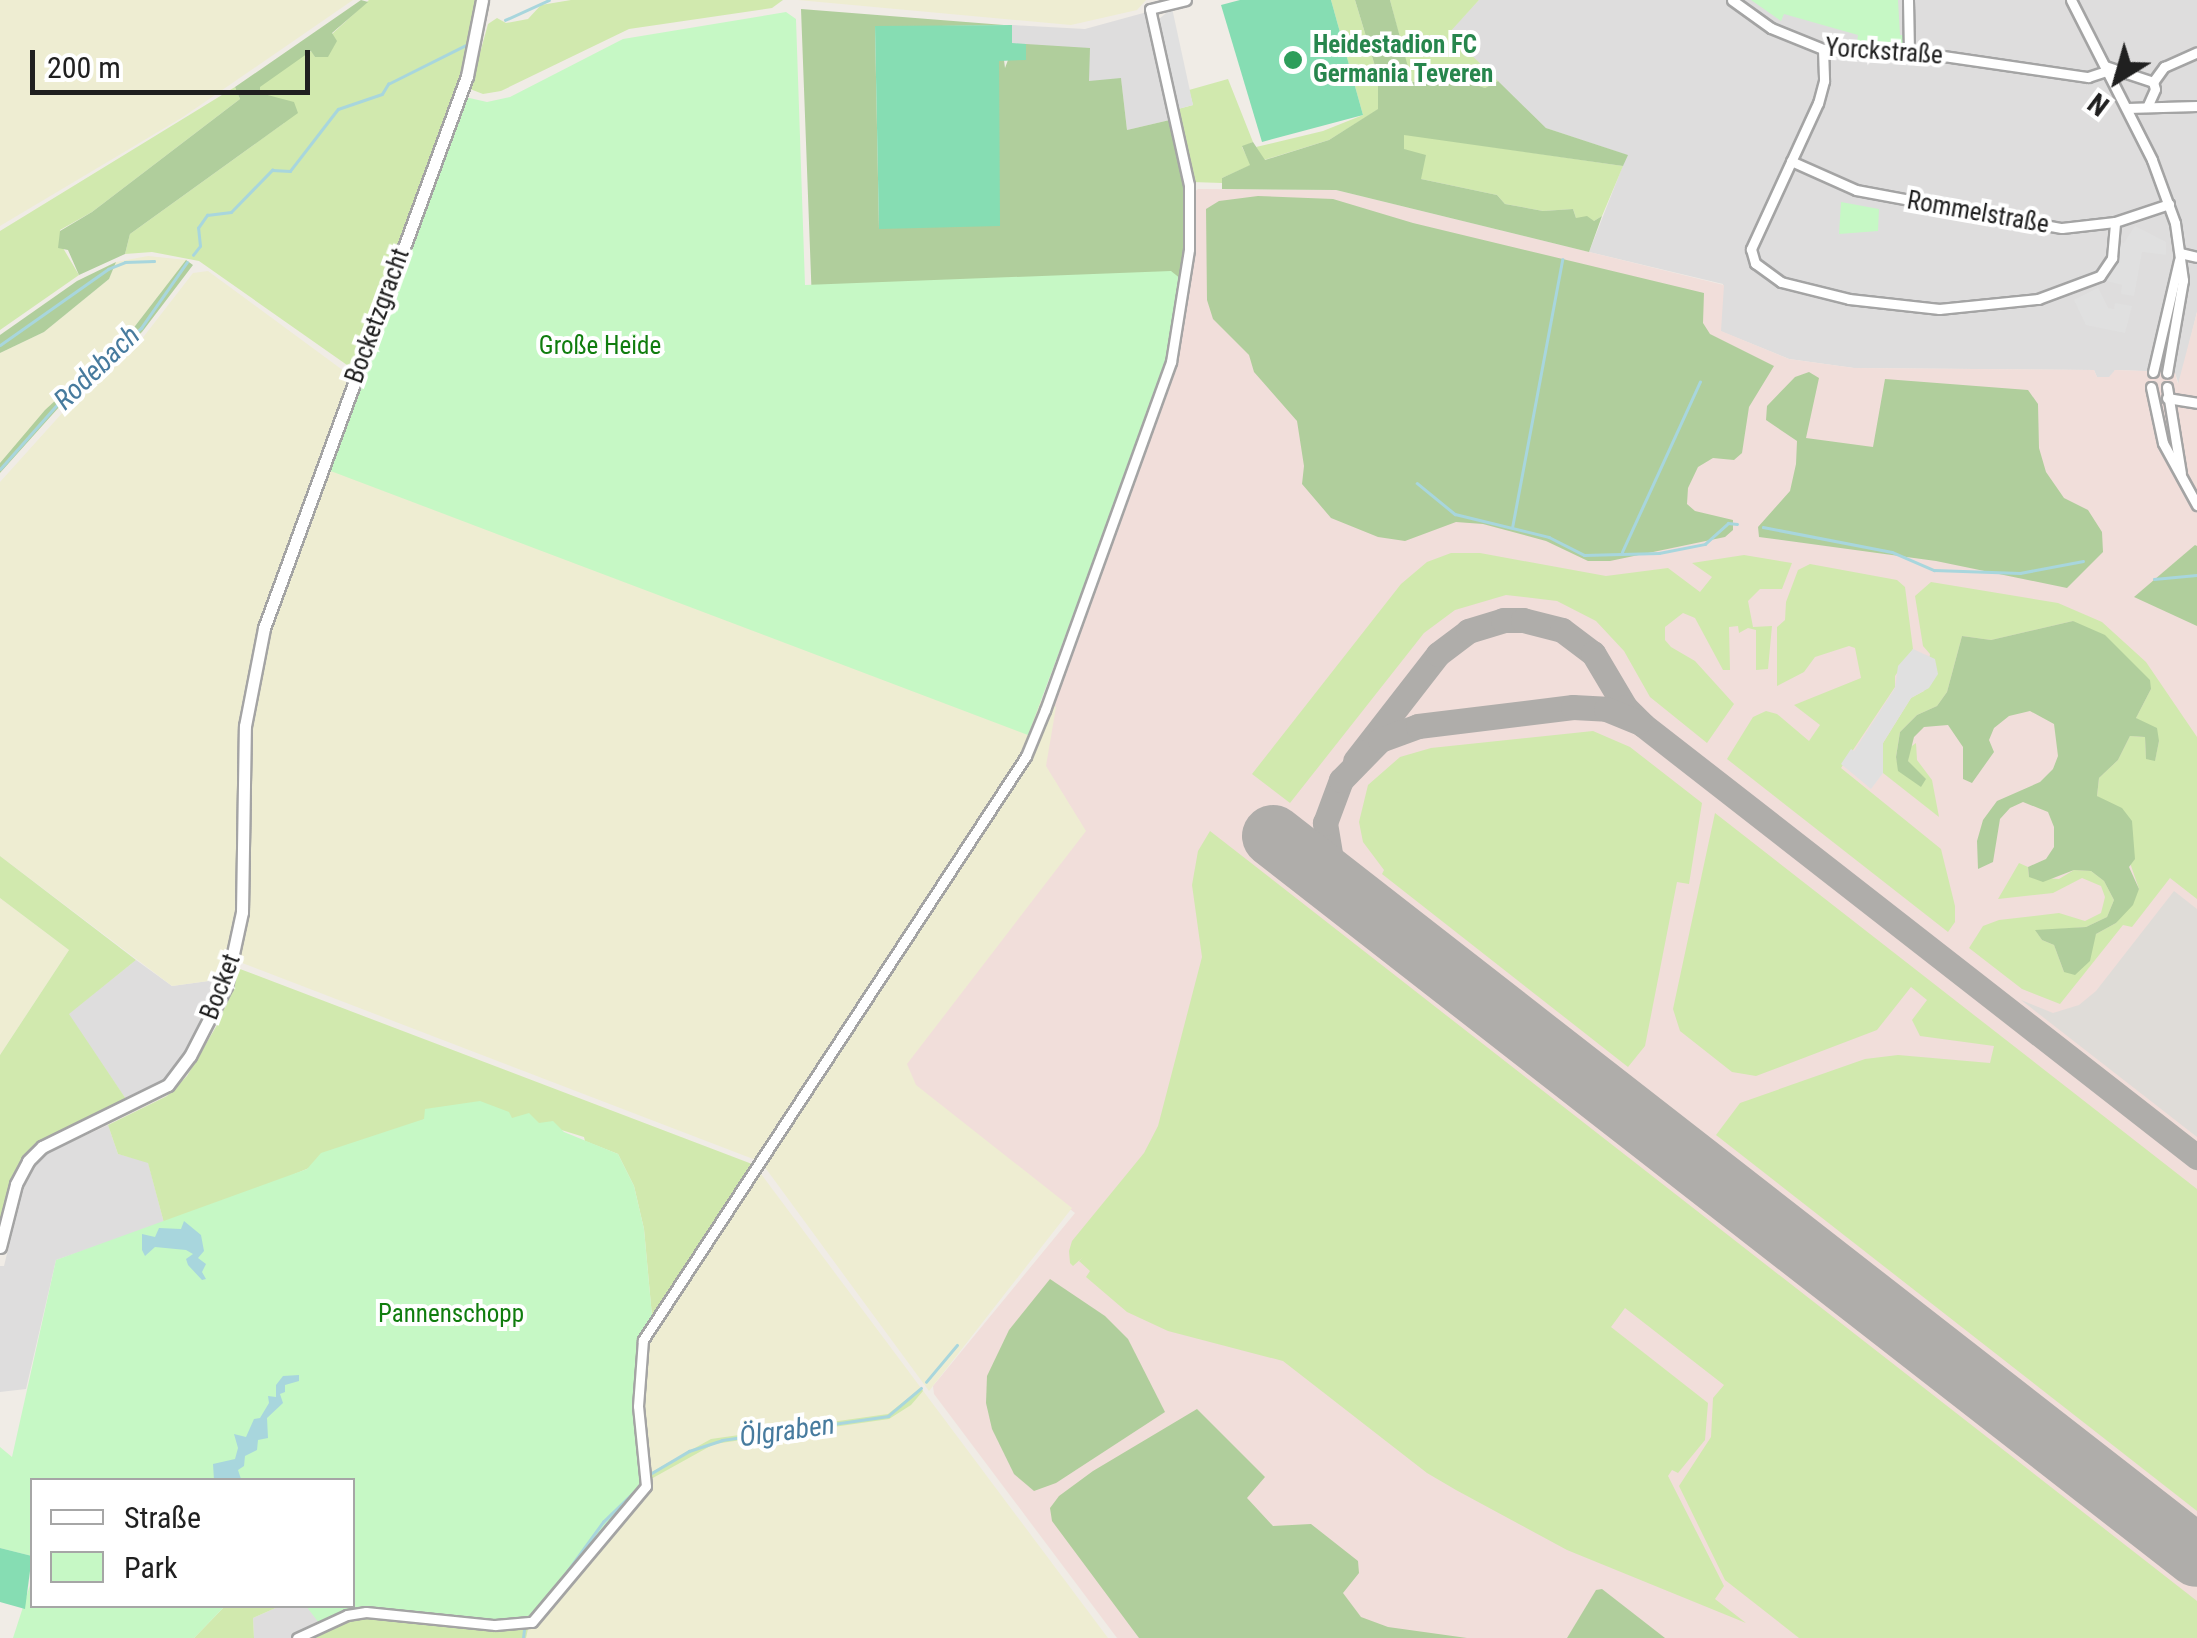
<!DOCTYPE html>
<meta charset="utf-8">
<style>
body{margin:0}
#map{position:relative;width:2197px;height:1638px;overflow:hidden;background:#f0ece6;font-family:"Roboto Condensed",sans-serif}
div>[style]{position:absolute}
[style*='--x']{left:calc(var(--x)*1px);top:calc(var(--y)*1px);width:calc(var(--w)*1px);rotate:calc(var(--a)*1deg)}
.residential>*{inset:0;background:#dedddd}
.military>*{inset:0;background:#f1deda}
.airport>*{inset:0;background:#dfdcd8}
.farmland>*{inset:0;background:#eeedd2}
.grass>*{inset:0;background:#d1e9ae}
.forest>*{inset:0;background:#b0ce9c}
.park>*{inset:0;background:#c6f8c5}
.pitch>*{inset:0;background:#86ddb3}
.parking>*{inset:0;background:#e0e0e0}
.water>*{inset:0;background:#a8d6dd}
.stream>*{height:2.5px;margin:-1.25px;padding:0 1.25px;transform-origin:1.25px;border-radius:1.25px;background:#a8d6dd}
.taxiway>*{height:25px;margin:-12.5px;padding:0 12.5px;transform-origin:12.5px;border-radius:12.5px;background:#afadaa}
.runway>*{height:62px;margin:-31px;padding:0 31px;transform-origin:31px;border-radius:31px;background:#afadaa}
.roads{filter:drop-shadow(2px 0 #a4a4a4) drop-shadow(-2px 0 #a4a4a4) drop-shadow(0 2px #a4a4a4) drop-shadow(0 -2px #a4a4a4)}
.minor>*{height:9px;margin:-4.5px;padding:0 4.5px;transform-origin:4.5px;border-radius:4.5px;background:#fff}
.tertiary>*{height:11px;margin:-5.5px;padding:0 5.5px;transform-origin:5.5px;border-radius:5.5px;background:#fff}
.dots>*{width:28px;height:28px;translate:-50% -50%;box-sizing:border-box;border:5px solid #fff;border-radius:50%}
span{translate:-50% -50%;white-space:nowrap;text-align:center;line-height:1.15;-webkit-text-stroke:8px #fff;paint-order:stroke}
.leisure-label{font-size:25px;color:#27864d;font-weight:700}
.left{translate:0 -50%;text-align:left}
.street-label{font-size:25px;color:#202020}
.park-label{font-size:25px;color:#107d0e}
.water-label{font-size:28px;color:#477b9e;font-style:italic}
.legend{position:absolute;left:30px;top:1478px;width:325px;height:130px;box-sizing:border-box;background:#fff;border:2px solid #a6a6a6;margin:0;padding:12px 18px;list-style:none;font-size:30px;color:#202020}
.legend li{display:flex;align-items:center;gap:20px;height:50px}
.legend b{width:50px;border:2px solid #a6a6a6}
.north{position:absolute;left:2067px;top:30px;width:100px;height:100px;-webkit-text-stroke:8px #fff;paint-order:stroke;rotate:217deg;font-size:28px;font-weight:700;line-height:40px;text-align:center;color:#202020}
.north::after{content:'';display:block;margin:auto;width:35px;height:45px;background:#202020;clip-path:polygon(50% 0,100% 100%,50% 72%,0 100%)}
.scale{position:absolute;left:30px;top:50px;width:280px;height:45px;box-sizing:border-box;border:5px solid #202020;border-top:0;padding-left:12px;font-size:30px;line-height:35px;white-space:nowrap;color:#202020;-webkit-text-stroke:8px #fff;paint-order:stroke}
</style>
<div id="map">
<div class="residential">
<div style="clip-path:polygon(1479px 0,2197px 0,2197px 312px,2179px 385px,2175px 373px,2144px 371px,2115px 370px,2110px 378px,2097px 377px,2094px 370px,1854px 368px,1789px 359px,1720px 331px,1723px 284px,1589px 252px,1627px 155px,1546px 128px,1448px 33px)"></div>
<div style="clip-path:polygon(1147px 12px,1174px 119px,1127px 130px,1121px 79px,1089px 82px,1011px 44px,1012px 25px,1085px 29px)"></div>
<div style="clip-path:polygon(136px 960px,172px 986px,223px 979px,195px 1041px,162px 1084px,128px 1102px,68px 1014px)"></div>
<div style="clip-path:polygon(108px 1125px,118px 1154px,148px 1162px,164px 1223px,56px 1260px,26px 1389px,0 1392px,0 1266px,4px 1266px,23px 1188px,39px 1157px)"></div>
<div style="clip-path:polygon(280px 1606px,311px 1608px,323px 1629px,306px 1638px,254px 1638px,253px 1618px)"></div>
</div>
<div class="military">
<div style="clip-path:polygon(1198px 189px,1336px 190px,1724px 285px,1721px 331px,1789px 359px,1854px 368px,2094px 370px,2097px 377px,2109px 377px,2115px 370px,2145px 371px,2175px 373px,2178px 384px,2197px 312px,2197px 1638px,1117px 1638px,934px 1394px,933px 1386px,1075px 1213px,894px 1071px,1041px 769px,1053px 706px,1178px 354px,1193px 263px,1192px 194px)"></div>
</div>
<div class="airport">
<div style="clip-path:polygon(2174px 891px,2197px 909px,2197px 1137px,2021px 1000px,2053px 1013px,2079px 1005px,2096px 991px)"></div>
</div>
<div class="farmland">
<div style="clip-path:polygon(0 0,353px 0,183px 117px,0 226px)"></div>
<div style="clip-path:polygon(798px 0,1146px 0,1137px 10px,1071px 25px)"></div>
<div style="clip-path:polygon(148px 256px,186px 260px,132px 330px,62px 393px,0 463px,0 353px,44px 332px,109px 279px,116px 262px)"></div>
<div style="clip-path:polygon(208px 271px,352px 377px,342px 441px,1056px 707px,1046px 766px,1086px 831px,907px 1064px,916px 1085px,1072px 1208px,929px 1391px,761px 1162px,229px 958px,223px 979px,172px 986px,0 856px,0 482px,73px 401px,141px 340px,193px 273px)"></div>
<div style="clip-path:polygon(0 898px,69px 950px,0 1055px)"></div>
<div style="clip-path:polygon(758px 1170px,1108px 1638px,306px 1638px,528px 1629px,540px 1624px,609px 1529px,652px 1485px,642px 1444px,646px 1339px)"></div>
</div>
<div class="grass">
<div style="clip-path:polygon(369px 0,477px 0,462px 74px,430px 164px,357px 360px,347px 365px,199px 261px,152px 252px,125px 254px,130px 234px,284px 123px,259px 93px,259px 87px,303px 55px,312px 51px,315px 57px,332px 34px)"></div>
<div style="clip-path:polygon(571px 0,783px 0,772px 8px,629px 29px,501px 91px,483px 94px,470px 89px,488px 24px,497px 18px,506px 23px,528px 19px,541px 5px)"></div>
<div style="clip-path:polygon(1331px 0,1355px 0,1378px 76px,1379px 109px,1329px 140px,1264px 160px,1256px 147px,1323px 131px,1363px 115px)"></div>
<div style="clip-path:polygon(1390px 0,1479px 0,1449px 33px,1498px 81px,1485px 88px,1456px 78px,1411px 82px)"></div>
<div style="clip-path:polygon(1228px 79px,1253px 142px,1242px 147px,1251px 165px,1222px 178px,1222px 183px,1192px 182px,1178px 109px,1193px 105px,1189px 90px)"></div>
<div style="clip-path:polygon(235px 87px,240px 99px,92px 212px,60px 230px,63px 248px,79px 275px,0 330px,0 231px)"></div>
<div style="clip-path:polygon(1404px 134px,1623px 166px,1602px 216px,1594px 221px,1576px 218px,1573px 209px,1543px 211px,1505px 204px,1497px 195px,1421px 179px,1404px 149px)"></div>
<div style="clip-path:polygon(1451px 553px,1480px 553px,1606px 576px,1668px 568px,1700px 592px,1712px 577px,1692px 563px,1744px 555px,1792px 563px,1782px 589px,1760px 589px,1748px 601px,1753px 627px,1772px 626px,1768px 669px,1756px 670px,1756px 630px,1748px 628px,1739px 633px,1738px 626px,1729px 627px,1730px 670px,1723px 670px,1695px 618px,1683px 613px,1665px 627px,1665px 640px,1671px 647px,1695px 661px,1734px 704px,1707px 743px,1650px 697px,1624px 651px,1596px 621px,1557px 601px,1506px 595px,1455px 610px,1424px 633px,1290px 803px,1252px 774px,1401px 584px,1427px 562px)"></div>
<div style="clip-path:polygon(1810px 564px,1897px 580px,1905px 587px,1913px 649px,1895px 676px,1895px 687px,1841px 768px,1941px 849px,1955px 906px,1955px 922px,1948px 932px,1727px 759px,1753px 717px,1766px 711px,1777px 714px,1809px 741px,1820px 725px,1794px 705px,1861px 678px,1855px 648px,1849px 646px,1815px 657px,1804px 672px,1777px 686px,1777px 627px,1785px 620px,1786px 602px,1798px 570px)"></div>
<div style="clip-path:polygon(1931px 582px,2058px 603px,2102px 622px,2146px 662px,2197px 737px,2197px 899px,2170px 878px,2132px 927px,2123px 925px,2060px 1004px,2022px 989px,1969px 948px,1983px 926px,1999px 920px,2059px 913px,2085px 921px,2101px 913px,2105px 897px,2101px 886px,2082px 878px,2053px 893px,1998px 899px,2019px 863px,2028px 867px,2029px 877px,2059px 879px,2074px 870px,2091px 871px,2104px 881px,2114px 900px,2107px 917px,2086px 927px,2036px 931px,2042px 940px,2054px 945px,2064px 972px,2096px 934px,2116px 923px,2139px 889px,2110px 805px,2097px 796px,2099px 778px,2118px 760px,2130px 736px,2145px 737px,2146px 758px,2155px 760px,2159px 741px,2136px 718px,2151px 689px,2073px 621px,1991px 640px,1962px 636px,1947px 692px,1937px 706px,1917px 715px,1900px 732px,1896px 757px,1899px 771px,1914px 772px,1908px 761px,1909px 748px,1916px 743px,1917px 760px,1932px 780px,1939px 817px,1883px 773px,1880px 759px,1883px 743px,1911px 698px,1924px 691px,1930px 654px,1923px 646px,1915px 596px)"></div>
<div style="clip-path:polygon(1593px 731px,1630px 747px,1702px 803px,1689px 884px,1677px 882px,1645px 1046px,1628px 1067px,1382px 874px,1384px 870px,1363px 842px,1359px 822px,1368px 785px,1400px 757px,1431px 748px)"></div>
<div style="clip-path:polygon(1715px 813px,2197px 1189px,2197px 1511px,1716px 1135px,1740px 1103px,1865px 1059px,1898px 1055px,1990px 1063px,1994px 1046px,1920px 1036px,1912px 1020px,1927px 1000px,1911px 987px,1877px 1030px,1756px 1076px,1732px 1072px,1680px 1031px,1673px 1009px)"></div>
<div style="clip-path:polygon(1210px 831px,2197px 1601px,2197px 1638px,1799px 1638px,1725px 1580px,1679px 1486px,1711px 1437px,1713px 1398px,1724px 1385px,1625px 1308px,1611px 1327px,1708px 1403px,1705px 1440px,1678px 1473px,1672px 1470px,1668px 1476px,1724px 1586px,1715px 1599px,1746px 1623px,1567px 1550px,1456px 1490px,1427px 1473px,1283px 1361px,1168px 1331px,1127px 1312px,1086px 1277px,1090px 1271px,1079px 1261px,1083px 1257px,1073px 1266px,1070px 1263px,1069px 1251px,1072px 1241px,1144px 1153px,1158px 1126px,1202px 957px,1192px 885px,1198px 851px)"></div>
<div style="clip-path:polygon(0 856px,136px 960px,69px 1014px,128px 1102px,57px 1132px,27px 1153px,13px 1179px,0 1224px,0 1055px,69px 950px,0 898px)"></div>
<div style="clip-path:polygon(240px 969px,752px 1164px,652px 1316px,644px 1229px,634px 1186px,618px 1154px,585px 1141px,584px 1137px,539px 1123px,425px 1109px,425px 1119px,188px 1219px,164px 1223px,148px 1163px,118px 1154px,108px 1125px,167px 1096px,187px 1076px,217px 1025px)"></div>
<div style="clip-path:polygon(921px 1388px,923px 1391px,911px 1405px,889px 1419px,714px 1444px,651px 1479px,650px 1473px,711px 1439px,888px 1414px)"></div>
<div style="clip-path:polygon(225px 1606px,280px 1606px,253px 1618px,254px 1638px,194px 1638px)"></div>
<div style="clip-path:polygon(369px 1615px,494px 1629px,528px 1629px,526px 1638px,306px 1638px,349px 1617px)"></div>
</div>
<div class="forest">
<div style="clip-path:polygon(361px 0,368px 2px,332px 33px,337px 41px,328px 57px,315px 57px,311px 51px,260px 87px,260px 93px,294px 102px,298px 113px,130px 234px,125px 254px,79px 275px,68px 250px,58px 248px,60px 231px,92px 212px,240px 99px,235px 87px)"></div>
<div style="clip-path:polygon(1355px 0,1390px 0,1412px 82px,1456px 78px,1485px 88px,1498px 81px,1546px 128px,1628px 155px,1623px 166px,1404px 135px,1404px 149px,1426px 155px,1421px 179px,1497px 195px,1505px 204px,1543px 211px,1573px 209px,1576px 218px,1587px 216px,1594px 221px,1602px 216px,1589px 252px,1336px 190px,1222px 189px,1222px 178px,1250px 165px,1242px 146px,1253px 142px,1265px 160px,1329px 140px,1378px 109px,1378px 76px)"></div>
<div style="clip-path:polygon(801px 9px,1004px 25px,875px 27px,879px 229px,999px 60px,1004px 60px,1005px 68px,1008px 60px,1025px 60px,1026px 44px,1090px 48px,1089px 81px,1121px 78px,1127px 130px,1174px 119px,1186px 185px,1187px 248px,1176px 325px,812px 303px)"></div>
<div style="clip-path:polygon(1258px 196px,1333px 199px,1413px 223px,1704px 293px,1703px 323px,1710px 334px,1774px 366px,1749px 407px,1742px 453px,1734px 460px,1713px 458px,1698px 467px,1688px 488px,1687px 504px,1695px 511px,1733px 520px,1733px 530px,1725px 537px,1610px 561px,1588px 561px,1546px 541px,1483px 524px,1456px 522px,1405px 541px,1378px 537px,1331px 518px,1302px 484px,1304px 466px,1297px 421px,1254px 372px,1249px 355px,1213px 319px,1207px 300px,1206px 209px,1219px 201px)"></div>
<div style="clip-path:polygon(186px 260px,193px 265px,142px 332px,60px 406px,0 473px,0 463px,45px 410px,132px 330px)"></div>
<div style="clip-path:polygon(116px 262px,109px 279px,44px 332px,0 353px,0 335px,77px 281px)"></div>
<div style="clip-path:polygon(1809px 372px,1819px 378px,1806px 438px,1873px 447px,1885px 379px,2028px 390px,2038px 404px,2039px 448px,2046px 472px,2064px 498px,2088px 510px,2102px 532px,2103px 552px,2067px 588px,1936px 561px,1759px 537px,1758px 527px,1790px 491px,1796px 464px,1797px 441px,1766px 420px,1767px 406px,1795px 377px)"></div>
<div style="clip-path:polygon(2195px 545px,2197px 546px,2197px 626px,2134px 597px)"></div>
<div style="clip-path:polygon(2073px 621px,2105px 635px,2150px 680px,2151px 689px,2136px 718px,2157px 728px,2159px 741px,2155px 761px,2146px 759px,2145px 737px,2130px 736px,2118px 760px,2099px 778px,2097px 796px,2122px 808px,2132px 821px,2135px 859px,2129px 867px,2139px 889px,2133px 905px,2116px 923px,2096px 934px,2090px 961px,2075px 975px,2064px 972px,2054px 945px,2042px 940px,2035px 930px,2086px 927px,2107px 917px,2114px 900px,2104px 881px,2091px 871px,2074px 870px,2043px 882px,2029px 877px,2028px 867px,2046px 859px,2054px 847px,2054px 827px,2048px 812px,2023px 802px,2010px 808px,2000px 819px,1993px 862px,1978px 869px,1977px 841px,1983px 820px,1997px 801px,2040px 782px,2053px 769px,2058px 756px,2054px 724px,2030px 711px,2009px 716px,1994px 728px,1989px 740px,1994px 752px,1972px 783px,1963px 779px,1963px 747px,1948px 725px,1924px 727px,1914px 737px,1908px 761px,1926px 779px,1921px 787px,1898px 771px,1896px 757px,1900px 732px,1917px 715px,1937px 706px,1947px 692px,1962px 636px,1991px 640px)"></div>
<div style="clip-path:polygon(1050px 1279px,1105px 1316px,1128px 1339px,1165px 1412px,1056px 1483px,1034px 1491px,1014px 1474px,992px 1429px,986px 1403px,987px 1376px,1009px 1330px)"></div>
<div style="clip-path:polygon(1197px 1409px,1265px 1477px,1247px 1498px,1273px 1526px,1311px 1524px,1358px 1561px,1359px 1573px,1343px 1593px,1361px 1617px,1388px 1627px,1467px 1638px,1139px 1638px,1052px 1521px,1050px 1508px,1059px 1496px,1093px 1471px)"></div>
<div style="clip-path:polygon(1602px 1589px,1665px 1638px,1567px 1638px,1596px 1590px)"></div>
</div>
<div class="park">
<div style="clip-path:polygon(1751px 0,1898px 0,1900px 35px,1905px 35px,1905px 42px,1901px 48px,1856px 49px,1858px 35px,1784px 14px,1781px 21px)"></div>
<div style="clip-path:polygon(786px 12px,796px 19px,805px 285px,1171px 271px,1181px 279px,1170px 357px,1028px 735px,328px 470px,465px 97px,487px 102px,510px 97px,623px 39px)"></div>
<div style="clip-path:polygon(1841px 202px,1879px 209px,1878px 231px,1839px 234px)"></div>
<div style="clip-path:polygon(480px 1101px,509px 1112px,512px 1118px,529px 1113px,539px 1123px,553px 1121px,564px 1132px,618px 1154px,634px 1186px,644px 1229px,652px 1316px,636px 1412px,644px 1483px,534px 1620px,518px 1623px,347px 1611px,319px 1623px,306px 1606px,352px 1606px,352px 1480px,32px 1480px,32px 1556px,0 1548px,0 1447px,12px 1457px,56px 1260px,307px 1169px,321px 1153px,424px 1119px,425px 1109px)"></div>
<div style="clip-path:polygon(32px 1579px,32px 1606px,225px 1606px,194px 1638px,13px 1638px)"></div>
</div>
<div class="pitch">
<div style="clip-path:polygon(1240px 0,1331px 0,1363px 115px,1262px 142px,1221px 5px)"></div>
<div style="clip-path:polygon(1012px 25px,1012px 43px,1026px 44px,1026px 60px,999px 61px,1000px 226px,879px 229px,875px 26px)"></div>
<div style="clip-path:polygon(0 1548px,32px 1556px,25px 1609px,0 1602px)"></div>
</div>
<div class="parking">
<div style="clip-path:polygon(1172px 8px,1193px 105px,1178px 109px,1159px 30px,1159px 19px)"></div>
<div style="clip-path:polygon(2135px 226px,2166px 242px,2166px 255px,2142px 252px,2134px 296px,2121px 294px,2122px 285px,2102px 280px,2120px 242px,2124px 243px)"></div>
<div style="clip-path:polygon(2098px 288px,2108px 308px,2114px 309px,2115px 303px,2132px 306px,2125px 333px,2086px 325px,2074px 300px)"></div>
<div style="clip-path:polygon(1913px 649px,1935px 659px,1938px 674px,1929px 688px,1911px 698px,1883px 743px,1883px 773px,1871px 789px,1841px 764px,1851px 749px,1854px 751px,1895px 688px,1898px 666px)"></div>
</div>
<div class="water">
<div style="clip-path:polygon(184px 1221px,201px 1235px,204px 1251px,198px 1258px,206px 1264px,202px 1272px,206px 1279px,202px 1280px,188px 1265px,186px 1259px,193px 1254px,186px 1250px,155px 1247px,145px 1256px,142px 1250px,142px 1234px,155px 1237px,159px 1228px,181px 1229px)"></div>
<div style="clip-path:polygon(299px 1375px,299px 1381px,285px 1385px,285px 1392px,280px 1394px,283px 1403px,267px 1418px,268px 1438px,258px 1440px,257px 1450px,245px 1456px,244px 1466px,238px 1470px,241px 1479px,214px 1480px,213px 1464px,235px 1459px,238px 1448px,234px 1434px,246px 1437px,254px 1419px,260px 1418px,269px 1403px,268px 1396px,276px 1397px,276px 1385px,283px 1376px)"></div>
</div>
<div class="stream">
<div style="--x:505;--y:20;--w:48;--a:-24.4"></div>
<div style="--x:193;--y:255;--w:11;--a:-52"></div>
<div style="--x:200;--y:246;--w:18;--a:-96"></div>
<div style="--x:198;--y:228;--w:16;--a:-55"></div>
<div style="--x:207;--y:215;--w:24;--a:-7"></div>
<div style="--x:231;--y:212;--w:59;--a:-45.7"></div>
<div style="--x:272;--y:170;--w:18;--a:3"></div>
<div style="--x:290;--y:171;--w:78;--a:-52.3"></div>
<div style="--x:338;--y:109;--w:46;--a:-18.8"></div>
<div style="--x:382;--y:94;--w:12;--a:-59"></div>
<div style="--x:388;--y:84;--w:87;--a:-26.6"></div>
<div style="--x:0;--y:345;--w:132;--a:-35.1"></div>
<div style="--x:108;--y:269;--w:18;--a:-22"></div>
<div style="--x:125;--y:262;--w:29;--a:-2"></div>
<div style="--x:0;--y:469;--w:92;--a:-48.5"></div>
<div style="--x:61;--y:400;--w:108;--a:-42"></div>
<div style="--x:141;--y:328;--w:80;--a:-55.1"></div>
<div style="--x:1417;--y:483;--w:49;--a:39.2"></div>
<div style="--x:1455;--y:514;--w:97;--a:13.7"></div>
<div style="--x:1549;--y:537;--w:39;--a:27"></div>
<div style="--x:1584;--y:555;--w:75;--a:-1.5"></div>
<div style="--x:1659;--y:553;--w:47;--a:-11.1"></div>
<div style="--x:1705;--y:544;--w:31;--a:-42"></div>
<div style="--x:1728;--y:523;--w:9;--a:6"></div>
<div style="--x:1763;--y:527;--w:131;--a:11"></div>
<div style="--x:1892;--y:552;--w:46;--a:23.2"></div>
<div style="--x:1934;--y:570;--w:86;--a:2"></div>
<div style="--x:2020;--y:573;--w:64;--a:-10.8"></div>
<div style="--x:1512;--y:528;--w:273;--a:-79.4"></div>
<div style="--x:1622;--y:552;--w:187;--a:-65.4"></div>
<div style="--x:2154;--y:579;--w:43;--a:-5.3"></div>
<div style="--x:926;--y:1382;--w:48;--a:-50"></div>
<div style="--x:650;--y:1474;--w:45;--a:-30.5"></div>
<div style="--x:689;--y:1451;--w:35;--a:-18"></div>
<div style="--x:722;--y:1440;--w:168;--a:-8.2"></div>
<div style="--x:888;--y:1416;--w:43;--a:-40.3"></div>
<div style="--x:555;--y:1588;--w:82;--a:-54"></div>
<div style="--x:603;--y:1522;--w:52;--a:-44.2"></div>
<div style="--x:523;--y:1638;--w:8;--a:-83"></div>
</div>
<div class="taxiway">
<div style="--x:1355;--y:761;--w:135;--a:-52.2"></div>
<div style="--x:1438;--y:654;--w:38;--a:-37"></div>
<div style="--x:1468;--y:631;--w:37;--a:-17"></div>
<div style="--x:1503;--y:620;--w:20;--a:0"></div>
<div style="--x:1523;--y:620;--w:40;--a:14.4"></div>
<div style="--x:1562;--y:630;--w:39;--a:37"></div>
<div style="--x:1593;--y:653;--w:63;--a:59.3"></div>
<div style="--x:1625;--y:707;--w:25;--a:45"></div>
<div style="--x:1643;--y:725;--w:703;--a:37.95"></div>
<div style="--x:1358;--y:902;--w:45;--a:-125.1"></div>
<div style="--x:1332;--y:865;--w:43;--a:-99.5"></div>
<div style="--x:1325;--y:823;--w:46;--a:-69.6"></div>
<div style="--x:1341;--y:780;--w:56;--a:-45.7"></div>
<div style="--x:1380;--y:740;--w:40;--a:-20.2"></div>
<div style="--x:1418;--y:726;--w:156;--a:-7"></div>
<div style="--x:1573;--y:707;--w:33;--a:3"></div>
<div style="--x:1606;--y:709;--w:35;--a:22"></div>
</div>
<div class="runway">
<div style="--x:1273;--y:836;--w:1171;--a:37.93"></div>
</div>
<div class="roads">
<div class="minor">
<div style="--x:1732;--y:0;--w:48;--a:35.7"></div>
<div style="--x:1771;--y:28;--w:56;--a:22"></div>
<div style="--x:1823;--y:49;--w:40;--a:7.1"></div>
<div style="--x:1863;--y:54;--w:46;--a:-3.7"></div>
<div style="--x:1909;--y:51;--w:181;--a:8.3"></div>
<div style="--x:2088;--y:77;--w:20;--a:-18"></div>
<div style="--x:1908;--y:0;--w:51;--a:88.9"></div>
<div style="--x:2071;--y:0;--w:179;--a:63.1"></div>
<div style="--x:2152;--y:160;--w:67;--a:69.9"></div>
<div style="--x:2175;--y:223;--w:58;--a:82"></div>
<div style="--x:2183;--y:280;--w:94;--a:99.8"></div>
<div style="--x:1823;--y:49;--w:32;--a:88"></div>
<div style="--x:1824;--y:81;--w:23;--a:105"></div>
<div style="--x:1818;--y:103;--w:161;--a:114.7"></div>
<div style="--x:1751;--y:249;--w:15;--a:74"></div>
<div style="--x:1755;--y:263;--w:32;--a:36"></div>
<div style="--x:1781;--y:282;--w:70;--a:14"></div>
<div style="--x:1849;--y:299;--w:91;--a:6.3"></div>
<div style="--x:1939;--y:309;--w:100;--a:-5.8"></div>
<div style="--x:2038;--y:299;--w:66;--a:-20.4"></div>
<div style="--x:2100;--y:276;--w:22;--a:-56"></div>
<div style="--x:2112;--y:258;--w:36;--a:-85"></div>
<div style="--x:2105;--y:66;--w:51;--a:18.4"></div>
<div style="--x:2148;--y:105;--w:17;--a:-66"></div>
<div style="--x:2155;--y:89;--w:7;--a:-106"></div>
<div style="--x:2153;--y:82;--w:19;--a:-54"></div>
<div style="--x:2164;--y:67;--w:36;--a:-24"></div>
<div style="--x:2127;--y:108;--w:70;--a:-1.6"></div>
<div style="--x:1791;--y:161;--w:71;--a:24"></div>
<div style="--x:1856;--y:190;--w:209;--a:10.5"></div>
<div style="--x:2062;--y:228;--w:53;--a:-6.5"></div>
<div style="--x:2115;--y:222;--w:57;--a:-18.4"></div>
<div style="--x:2180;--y:253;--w:17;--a:13"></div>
<div style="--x:2153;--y:372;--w:115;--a:-76.9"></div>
<div style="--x:2151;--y:387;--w:57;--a:77.9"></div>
<div style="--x:2163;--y:443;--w:71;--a:61.3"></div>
<div style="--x:2167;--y:387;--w:87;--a:80.8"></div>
<div style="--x:2167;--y:398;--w:30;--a:9"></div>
<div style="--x:297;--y:1638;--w:55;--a:-24.7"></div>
<div style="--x:347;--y:1615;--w:19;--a:-9"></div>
<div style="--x:366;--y:1612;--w:130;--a:5.8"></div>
<div style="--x:495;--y:1625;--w:37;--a:-5"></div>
<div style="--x:532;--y:1622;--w:177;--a:-50"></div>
<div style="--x:646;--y:1486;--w:80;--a:-95.7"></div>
<div style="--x:638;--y:1406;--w:66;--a:-85.7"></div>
<div style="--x:643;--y:1340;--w:698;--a:-56.74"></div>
<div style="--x:1026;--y:756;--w:50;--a:-67.6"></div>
<div style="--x:1045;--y:710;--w:370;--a:-70.1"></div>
<div style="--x:1171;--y:362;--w:114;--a:-80.9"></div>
<div style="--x:1189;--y:249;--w:64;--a:-90"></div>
<div style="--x:1189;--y:185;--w:180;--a:-102.5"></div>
<div style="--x:1150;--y:9;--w:37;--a:-14"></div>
</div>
<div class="tertiary">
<div style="--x:0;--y:1247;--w:65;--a:-75.7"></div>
<div style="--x:16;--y:1184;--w:26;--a:-62"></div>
<div style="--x:28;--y:1161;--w:20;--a:-45"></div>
<div style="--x:42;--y:1147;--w:140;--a:-26.2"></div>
<div style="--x:168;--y:1085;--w:36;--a:-53"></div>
<div style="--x:190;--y:1056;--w:79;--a:-62.8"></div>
<div style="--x:226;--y:986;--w:76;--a:-77.8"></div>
<div style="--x:242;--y:912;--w:186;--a:-89.1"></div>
<div style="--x:245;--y:726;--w:100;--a:-79"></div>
<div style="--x:264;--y:628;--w:588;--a:-69.81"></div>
<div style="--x:467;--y:76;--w:77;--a:-78.8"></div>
</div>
</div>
<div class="dots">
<div style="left:1293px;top:60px;background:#2e9e5b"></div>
</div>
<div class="leisure-label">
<span class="left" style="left:1313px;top:60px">Heidestadion FC<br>Germania Teveren</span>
</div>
<div class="street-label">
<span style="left:1884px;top:52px;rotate:4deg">Yorckstraße</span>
<span style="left:1978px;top:213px;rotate:10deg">Rommelstraße</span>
<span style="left:378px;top:316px;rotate:-70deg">Bocketzgracht</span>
<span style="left:221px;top:987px;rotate:-69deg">Bocket</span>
</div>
<div class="park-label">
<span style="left:600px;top:346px">Große Heide</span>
<span style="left:451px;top:1314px">Pannenschopp</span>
</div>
<div class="water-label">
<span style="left:97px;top:368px;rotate:-44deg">Rodebach</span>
<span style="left:787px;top:1431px;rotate:-8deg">Ölgraben</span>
</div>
<ul class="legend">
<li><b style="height:12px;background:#fff"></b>Straße</li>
<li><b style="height:28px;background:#c6f8c5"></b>Park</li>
</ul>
<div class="north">N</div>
<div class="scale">200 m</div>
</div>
